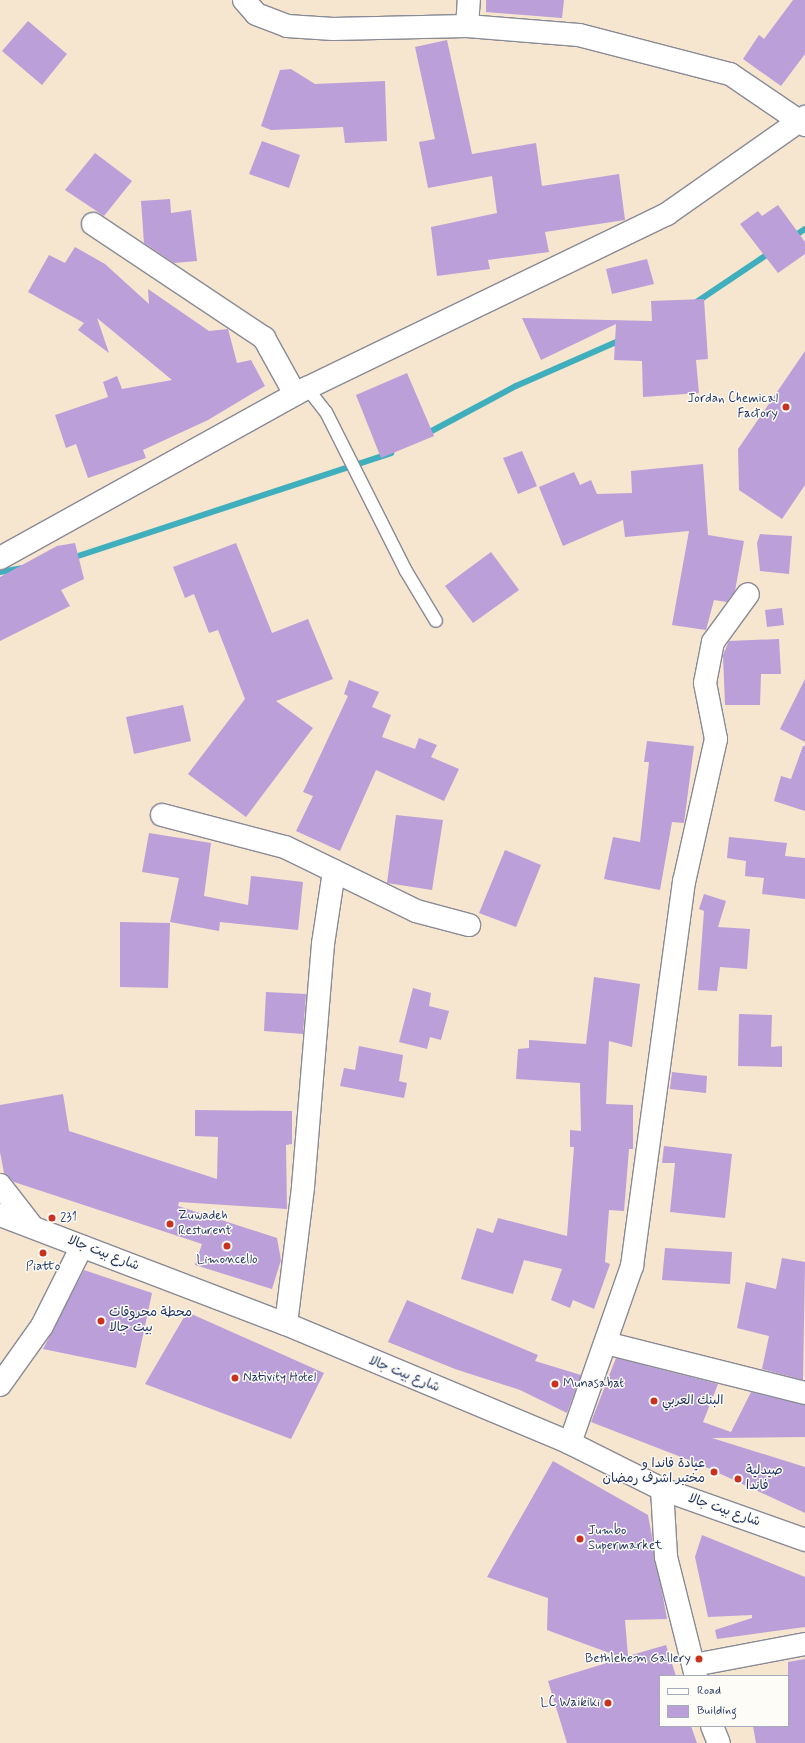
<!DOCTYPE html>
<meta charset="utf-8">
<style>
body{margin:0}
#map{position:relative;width:805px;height:1743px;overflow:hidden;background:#f6e5cf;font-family:Mynerve,"Playpen Sans Arabic",sans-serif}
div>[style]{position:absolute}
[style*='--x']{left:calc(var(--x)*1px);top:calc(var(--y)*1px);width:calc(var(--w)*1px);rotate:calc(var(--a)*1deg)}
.stream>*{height:6px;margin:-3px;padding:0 3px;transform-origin:3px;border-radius:3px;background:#40afbd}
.building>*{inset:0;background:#bb9fd9}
.roads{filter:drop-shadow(1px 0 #888a96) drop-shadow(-1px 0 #888a96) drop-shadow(0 1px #888a96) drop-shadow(0 -1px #888a96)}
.service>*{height:12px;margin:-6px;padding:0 6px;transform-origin:6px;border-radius:6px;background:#fff}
.minor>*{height:22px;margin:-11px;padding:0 11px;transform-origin:11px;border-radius:11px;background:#fff}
.tertiary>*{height:22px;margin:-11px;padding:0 11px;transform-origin:11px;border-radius:11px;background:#fff}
.dots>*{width:11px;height:11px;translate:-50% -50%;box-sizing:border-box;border:2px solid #fdfcf7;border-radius:50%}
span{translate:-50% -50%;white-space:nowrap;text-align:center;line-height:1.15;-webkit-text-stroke:3px #fdfcf7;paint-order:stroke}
.poi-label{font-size:13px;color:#1b2f5e}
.right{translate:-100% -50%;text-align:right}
.left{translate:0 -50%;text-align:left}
.street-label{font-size:13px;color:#1b2f5e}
.legend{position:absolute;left:659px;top:1675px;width:130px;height:52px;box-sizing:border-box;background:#fdfcf7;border:1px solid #a3aaba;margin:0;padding:5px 7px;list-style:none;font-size:12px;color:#1b2f5e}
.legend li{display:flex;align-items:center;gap:8px;height:20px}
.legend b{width:20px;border:1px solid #a3aaba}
</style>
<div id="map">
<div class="stream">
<div style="--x:793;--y:237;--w:14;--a:-34"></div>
<div style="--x:695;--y:303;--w:92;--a:-33.9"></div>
<div style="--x:426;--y:434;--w:102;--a:-28.1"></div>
<div style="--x:516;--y:386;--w:115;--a:-23.7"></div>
<div style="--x:72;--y:558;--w:336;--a:-18.2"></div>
<div style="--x:0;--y:572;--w:22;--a:-10"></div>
</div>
<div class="building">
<div style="clip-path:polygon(486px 0,564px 0,562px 18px,486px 12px)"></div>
<div style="clip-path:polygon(793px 0,805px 0,805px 54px,781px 86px,743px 59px,759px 35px,764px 39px)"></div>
<div style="clip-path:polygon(28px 21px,67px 54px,42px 85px,2px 51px)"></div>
<div style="clip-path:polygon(447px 40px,472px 154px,536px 143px,542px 186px,619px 174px,625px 220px,545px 232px,549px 252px,488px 260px,490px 269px,437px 276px,431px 227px,497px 213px,492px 176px,428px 188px,419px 142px,435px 139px,415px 47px)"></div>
<div style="clip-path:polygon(291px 69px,315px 84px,385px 81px,387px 141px,345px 143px,343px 127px,271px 130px,261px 126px,280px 70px)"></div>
<div style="clip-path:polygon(262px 141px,300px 155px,289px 188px,249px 174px)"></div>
<div style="clip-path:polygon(95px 153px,132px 181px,104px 216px,65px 190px)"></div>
<div style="clip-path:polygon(170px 199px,171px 213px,191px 210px,197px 261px,174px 263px,144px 243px,141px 201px)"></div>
<div style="clip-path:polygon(778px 205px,805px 242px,805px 254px,778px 273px,740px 224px,758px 211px,762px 216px)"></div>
<div style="clip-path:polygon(75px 247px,105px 264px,149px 304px,148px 289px,209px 331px,228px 329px,237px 363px,251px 360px,265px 386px,208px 420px,143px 450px,146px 458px,88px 478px,76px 444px,66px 448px,55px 415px,108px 397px,103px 382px,117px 376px,122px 389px,172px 380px,97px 318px,109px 353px,78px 330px,84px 323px,28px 292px,49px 255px,65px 263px)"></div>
<div style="clip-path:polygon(647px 259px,654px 284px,612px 294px,606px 269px)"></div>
<div style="clip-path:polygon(704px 299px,708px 359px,696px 360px,699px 393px,643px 397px,642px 361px,614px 360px,616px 324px,541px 360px,522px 318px,652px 321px,651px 301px)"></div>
<div style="clip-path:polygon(805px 351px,805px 485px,782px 519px,739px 490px,738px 449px)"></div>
<div style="clip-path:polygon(407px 373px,434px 436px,381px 458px,356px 395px)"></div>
<div style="clip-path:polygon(522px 451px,537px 486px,518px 494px,503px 458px)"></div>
<div style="clip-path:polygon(703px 464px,708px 535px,744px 541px,735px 591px,727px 602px,714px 600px,706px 630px,672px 625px,689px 531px,625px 537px,623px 520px,563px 546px,539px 487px,574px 472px,580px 485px,591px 480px,597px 494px,632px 493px,631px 471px)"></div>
<div style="clip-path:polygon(760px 534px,792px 536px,789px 574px,760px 571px,757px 543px)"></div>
<div style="clip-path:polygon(75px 543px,84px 579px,61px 590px,70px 606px,0 641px,0 577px,57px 546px)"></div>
<div style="clip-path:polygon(236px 543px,272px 633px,308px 619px,333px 679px,276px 701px,313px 728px,246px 817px,188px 774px,245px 699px,218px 630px,209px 633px,194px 594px,185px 598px,173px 567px)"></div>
<div style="clip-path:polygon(491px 552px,519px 590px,473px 623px,445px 586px)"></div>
<div style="clip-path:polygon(782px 608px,784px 625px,767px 627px,765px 610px)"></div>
<div style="clip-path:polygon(779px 639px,781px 674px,761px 674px,760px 705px,725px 705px,723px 655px,729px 641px)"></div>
<div style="clip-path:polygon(805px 679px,805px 742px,780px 729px)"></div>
<div style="clip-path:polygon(349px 680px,379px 692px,372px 707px,391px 715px,382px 737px,415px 749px,419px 738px,437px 745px,431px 757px,459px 769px,444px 801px,376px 770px,340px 851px,296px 831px,313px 796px,303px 792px,348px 696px,344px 694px)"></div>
<div style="clip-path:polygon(183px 705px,191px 741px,134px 754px,126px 717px)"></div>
<div style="clip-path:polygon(647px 741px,694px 746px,684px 823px,672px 822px,660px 890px,604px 879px,613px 837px,640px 842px,649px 762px,644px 762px)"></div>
<div style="clip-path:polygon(803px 746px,805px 746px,805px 811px,774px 801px,781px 776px,791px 779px)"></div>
<div style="clip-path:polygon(396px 815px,443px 820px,432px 890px,387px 883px)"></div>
<div style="clip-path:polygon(149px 833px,211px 843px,204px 896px,248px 905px,251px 876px,303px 882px,298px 930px,220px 922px,219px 931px,170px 922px,179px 878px,142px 872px)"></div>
<div style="clip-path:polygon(729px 837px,787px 843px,785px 856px,805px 858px,805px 899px,762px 894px,764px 878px,745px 876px,746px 861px,727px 858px)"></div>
<div style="clip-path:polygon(505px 850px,541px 865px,516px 927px,479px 913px)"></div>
<div style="clip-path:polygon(704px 894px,726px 901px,718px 927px,750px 929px,747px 969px,720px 967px,717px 991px,698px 990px,704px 911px,699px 909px)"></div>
<div style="clip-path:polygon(120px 922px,170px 923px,168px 988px,120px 987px)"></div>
<div style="clip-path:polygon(594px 977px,640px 984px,632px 1047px,609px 1041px,606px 1104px,633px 1105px,633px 1149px,629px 1149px,624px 1211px,609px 1210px,605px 1262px,610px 1264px,594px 1309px,573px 1300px,570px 1308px,551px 1300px,562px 1269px,524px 1260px,513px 1294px,461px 1279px,477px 1228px,493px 1233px,498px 1218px,567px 1236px,574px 1147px,570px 1147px,570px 1130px,581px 1131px,580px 1083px,516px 1079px,518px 1049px,529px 1048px,529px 1040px,586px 1044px)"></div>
<div style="clip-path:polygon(413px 988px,431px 993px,429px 1006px,449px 1011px,441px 1040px,430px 1037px,427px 1049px,399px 1042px)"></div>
<div style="clip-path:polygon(266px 992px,306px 994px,303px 1034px,264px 1031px)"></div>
<div style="clip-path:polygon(739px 1014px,772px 1015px,771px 1047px,782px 1046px,782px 1067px,738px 1066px)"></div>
<div style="clip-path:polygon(359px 1046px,403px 1055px,399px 1081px,407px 1083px,404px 1098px,340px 1086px,344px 1068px,355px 1070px)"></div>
<div style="clip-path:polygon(672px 1072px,707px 1076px,706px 1093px,670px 1089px)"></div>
<div style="clip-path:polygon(63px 1094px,69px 1131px,217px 1179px,218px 1137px,195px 1136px,195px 1110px,292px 1111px,292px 1144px,286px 1145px,287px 1209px,179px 1202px,178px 1206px,277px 1238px,281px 1260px,272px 1289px,195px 1265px,202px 1244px,14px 1182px,4px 1173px,0 1152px,0 1105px)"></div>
<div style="clip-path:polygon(664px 1146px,732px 1154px,725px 1218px,670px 1212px,675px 1163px,662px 1163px)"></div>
<div style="clip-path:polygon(665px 1248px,732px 1252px,730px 1284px,662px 1280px)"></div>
<div style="clip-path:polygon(782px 1258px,805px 1262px,803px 1380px,762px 1369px,769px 1336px,737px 1328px,746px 1282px,776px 1289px)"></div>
<div style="clip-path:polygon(84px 1270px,152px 1293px,136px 1368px,43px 1349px)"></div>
<div style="clip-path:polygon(407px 1300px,538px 1355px,535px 1361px,581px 1375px,567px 1413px,520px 1390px,455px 1369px,388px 1342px)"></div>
<div style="clip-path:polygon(187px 1312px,324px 1373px,291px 1439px,145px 1384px)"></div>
<div style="clip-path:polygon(616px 1358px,718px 1384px,703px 1422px,731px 1432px,751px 1392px,805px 1405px,805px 1437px,712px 1438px,805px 1467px,805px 1513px,699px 1464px,591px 1422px)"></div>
<div style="clip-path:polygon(553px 1461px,648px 1515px,667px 1619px,625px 1620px,628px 1656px,666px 1645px,676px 1676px,660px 1676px,660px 1726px,691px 1726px,697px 1743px,567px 1743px,548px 1681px,623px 1658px,547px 1630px,548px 1598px,487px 1577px)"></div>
<div style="clip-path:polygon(702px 1535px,805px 1577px,805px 1627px,717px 1639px,715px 1630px,752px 1618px,752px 1615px,708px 1617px,695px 1557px)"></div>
<div style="clip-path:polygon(805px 1659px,805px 1743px,756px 1743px,753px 1726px,788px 1726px,788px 1662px)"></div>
</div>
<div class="roads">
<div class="service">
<div style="--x:307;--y:388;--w:31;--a:52"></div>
<div style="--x:326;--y:412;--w:178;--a:63.3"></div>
<div style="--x:406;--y:571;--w:58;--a:59"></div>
</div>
<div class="minor">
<div style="--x:244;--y:0;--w:18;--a:49"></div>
<div style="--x:256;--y:14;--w:33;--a:21"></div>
<div style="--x:287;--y:26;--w:46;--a:3.7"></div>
<div style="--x:333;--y:29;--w:134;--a:-1.3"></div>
<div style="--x:467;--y:26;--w:112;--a:4.6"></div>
<div style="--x:579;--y:35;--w:156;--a:14.5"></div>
<div style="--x:730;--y:74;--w:91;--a:34.2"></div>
<div style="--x:467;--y:26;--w:26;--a:-86"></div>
<div style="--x:93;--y:224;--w:206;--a:33.7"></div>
<div style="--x:264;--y:338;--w:64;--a:61"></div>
<div style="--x:162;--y:815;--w:127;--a:14.6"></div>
<div style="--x:285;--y:847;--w:146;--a:26"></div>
<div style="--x:416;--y:911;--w:55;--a:14.8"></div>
<div style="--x:286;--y:1324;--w:138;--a:-82.9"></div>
<div style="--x:303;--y:1187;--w:244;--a:-85.3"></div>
<div style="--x:323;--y:944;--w:74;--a:-81.4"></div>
<div style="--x:606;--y:1343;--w:205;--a:14.1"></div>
<div style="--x:0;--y:1385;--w:72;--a:-54.6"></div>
<div style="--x:42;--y:1326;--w:89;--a:-63.4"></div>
<div style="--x:570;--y:1443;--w:188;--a:-70.7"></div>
<div style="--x:632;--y:1266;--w:388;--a:-82.3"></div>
<div style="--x:684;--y:882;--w:147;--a:-77.4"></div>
<div style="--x:716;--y:739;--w:57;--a:-101.1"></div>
<div style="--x:705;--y:683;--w:42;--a:-79"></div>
<div style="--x:713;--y:642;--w:59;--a:-53.9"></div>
<div style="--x:662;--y:1489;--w:68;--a:86.6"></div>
<div style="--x:666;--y:1557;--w:123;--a:75.9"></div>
<div style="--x:694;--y:1665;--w:113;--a:-10.7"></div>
<div style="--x:712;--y:1726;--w:18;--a:68"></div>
</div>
<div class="tertiary">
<div style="--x:0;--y:558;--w:351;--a:-29"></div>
<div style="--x:307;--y:388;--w:400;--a:-25.8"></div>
<div style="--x:667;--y:214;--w:169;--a:-35.1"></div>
<div style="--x:0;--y:1185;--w:51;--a:52.2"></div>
<div style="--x:0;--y:1215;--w:306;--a:20.9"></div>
<div style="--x:286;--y:1324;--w:308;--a:22.7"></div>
<div style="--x:570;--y:1443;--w:103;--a:26.6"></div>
<div style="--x:662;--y:1489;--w:152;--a:19.6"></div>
</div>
</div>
<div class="dots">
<div style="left:786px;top:407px;background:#c8321e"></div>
<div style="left:52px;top:1218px;background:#c8321e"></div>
<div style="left:170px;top:1224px;background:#c8321e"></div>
<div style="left:227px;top:1246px;background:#c8321e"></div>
<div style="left:43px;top:1253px;background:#c8321e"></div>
<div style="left:101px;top:1321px;background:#c8321e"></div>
<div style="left:235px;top:1378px;background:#c8321e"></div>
<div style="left:555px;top:1384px;background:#c8321e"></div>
<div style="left:654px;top:1401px;background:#c8321e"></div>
<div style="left:714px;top:1472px;background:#c8321e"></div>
<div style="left:738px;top:1479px;background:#c8321e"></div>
<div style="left:580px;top:1539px;background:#c8321e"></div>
<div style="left:699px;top:1659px;background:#c8321e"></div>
<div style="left:608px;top:1703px;background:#c8321e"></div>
</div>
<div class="poi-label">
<span class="right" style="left:778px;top:407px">Jordan Chemical<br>Factory</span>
<span class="left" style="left:178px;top:1224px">Zuwadeh<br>Resturent</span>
<span class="left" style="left:60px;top:1218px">231</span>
<span style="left:227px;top:1260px">Limoncello</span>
<span style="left:43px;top:1267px">Piatto</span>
<span class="left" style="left:109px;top:1321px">محطة محروقات<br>بيت جالا</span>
<span class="left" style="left:243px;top:1378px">Nativity Hotel</span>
<span class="left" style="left:563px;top:1384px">Munasabat</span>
<span class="left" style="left:662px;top:1401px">البنك العربي</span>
<span class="right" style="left:705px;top:1472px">عيادة فاندا و<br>مختبر اشرف رمضان</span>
<span class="left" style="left:746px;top:1479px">صيدلية<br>فاندا</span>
<span class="left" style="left:588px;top:1539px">Jumbo<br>Supermarket</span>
<span class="right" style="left:691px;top:1659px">Bethlehem Gallery</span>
<span class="right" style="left:600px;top:1703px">LC Waikiki</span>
</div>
<div class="street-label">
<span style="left:103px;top:1254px;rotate:21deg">شارع بيت جالا</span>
<span style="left:404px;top:1375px;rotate:22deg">شارع بيت جالا</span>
<span style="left:724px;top:1511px;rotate:19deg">شارع بيت جالا</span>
</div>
<ul class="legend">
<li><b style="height:5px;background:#fff"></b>Road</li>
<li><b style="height:11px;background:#bb9fd9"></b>Building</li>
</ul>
</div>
